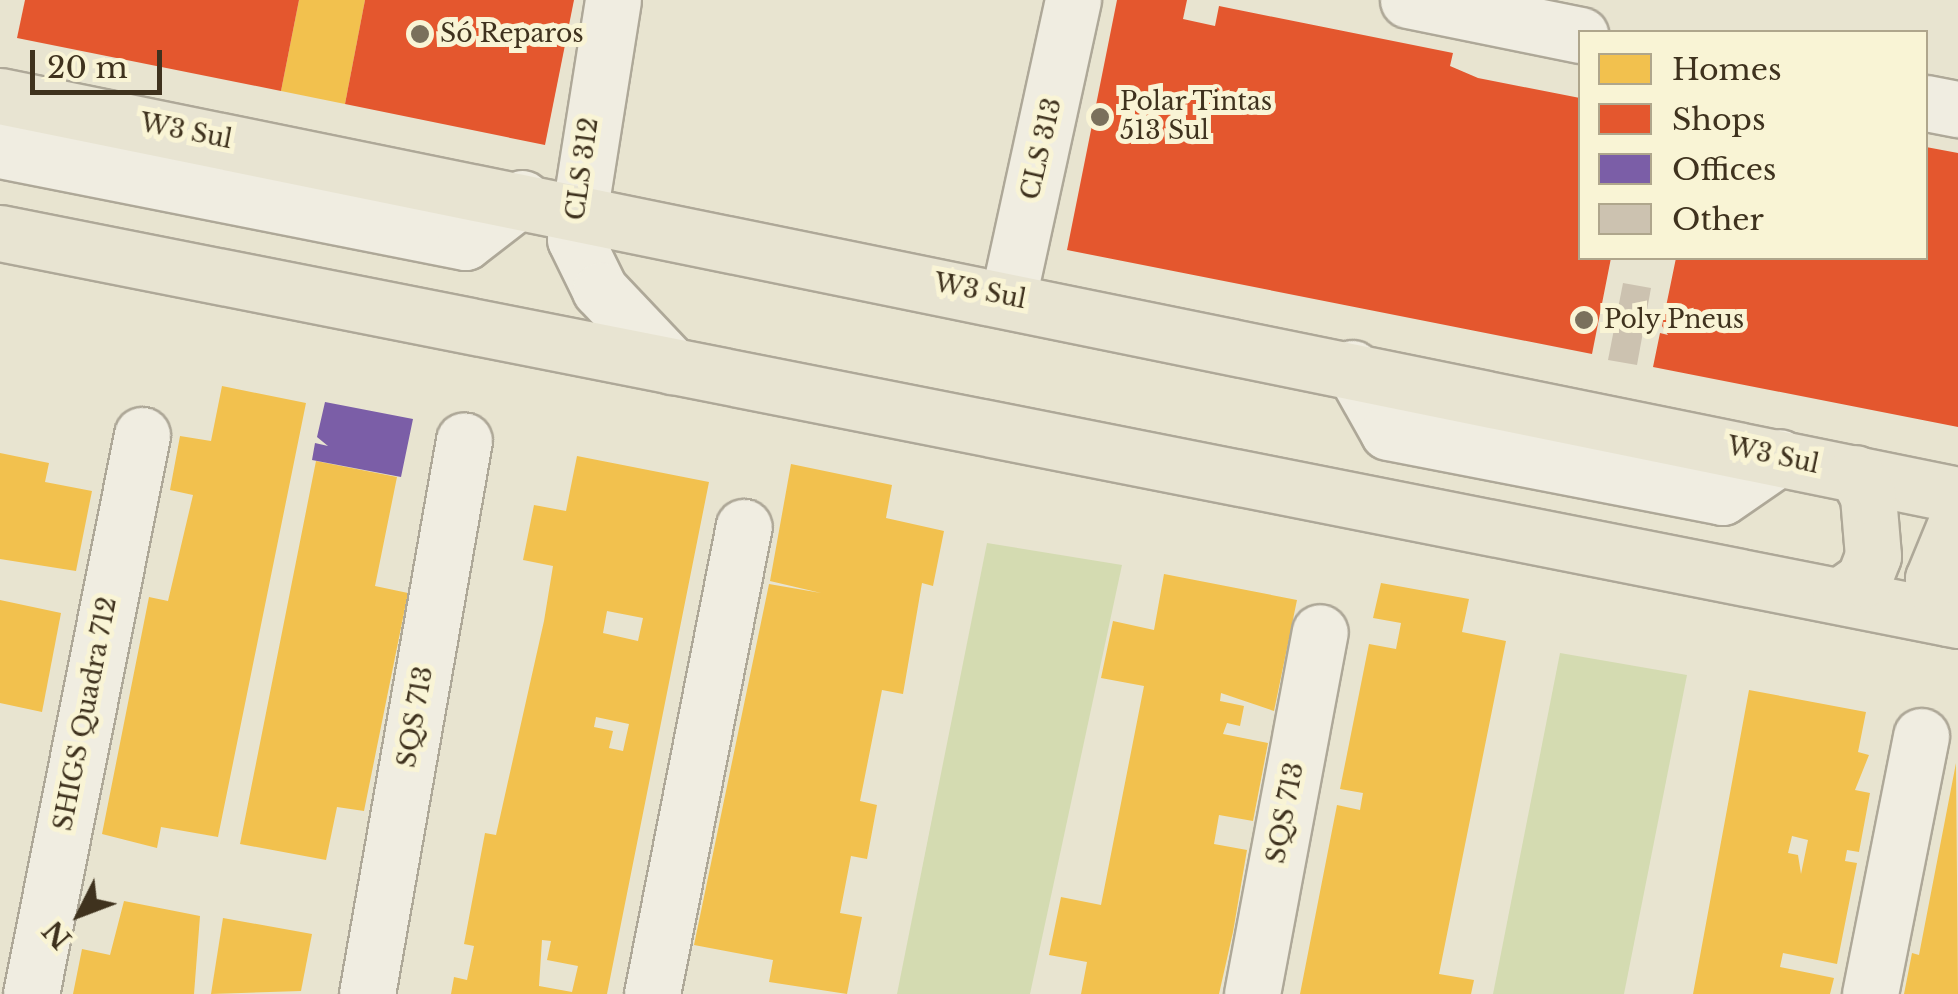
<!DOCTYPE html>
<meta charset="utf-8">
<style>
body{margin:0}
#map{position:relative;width:1958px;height:994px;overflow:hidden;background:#e8e4d0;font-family:"Libre Baskerville",serif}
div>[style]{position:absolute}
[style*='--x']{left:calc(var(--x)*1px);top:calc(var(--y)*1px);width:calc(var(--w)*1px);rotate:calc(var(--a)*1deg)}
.green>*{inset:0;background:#d4dbb1}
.homes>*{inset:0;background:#f2c14e}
.shops>*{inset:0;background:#e4572e}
.offices>*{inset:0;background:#7b5ea7}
.building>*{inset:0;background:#ccc2b0}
.roads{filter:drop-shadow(2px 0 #aea898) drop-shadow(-2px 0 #aea898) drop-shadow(0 2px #aea898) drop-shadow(0 -2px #aea898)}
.minor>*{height:55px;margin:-27.5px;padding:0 27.5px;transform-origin:27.5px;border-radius:27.5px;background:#f0ede1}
.major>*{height:55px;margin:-27.5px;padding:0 27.5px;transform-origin:27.5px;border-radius:27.5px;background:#e8e4d2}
.dots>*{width:28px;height:28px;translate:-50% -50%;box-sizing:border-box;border:5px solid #f9f4d5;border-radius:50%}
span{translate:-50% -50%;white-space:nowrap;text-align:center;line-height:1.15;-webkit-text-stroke:10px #f9f4d5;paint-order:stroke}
.poi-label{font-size:25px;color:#3f321e}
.left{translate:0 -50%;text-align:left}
.street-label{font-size:25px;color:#3f321e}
.legend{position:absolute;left:1578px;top:30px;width:350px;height:230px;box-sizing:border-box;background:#f9f4d5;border:2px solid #afa68c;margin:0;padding:12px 18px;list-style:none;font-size:30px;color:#3f321e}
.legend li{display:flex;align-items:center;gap:20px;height:50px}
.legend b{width:50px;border:2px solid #afa68c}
.north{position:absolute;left:30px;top:864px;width:100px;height:100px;-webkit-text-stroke:8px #f9f4d5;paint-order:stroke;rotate:228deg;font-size:28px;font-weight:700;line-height:40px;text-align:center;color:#3f321e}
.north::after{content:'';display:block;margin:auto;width:35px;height:45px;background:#3f321e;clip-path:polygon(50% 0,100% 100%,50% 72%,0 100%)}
.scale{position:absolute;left:30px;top:50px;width:132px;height:45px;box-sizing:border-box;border:5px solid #3f321e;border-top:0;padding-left:12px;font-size:30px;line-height:35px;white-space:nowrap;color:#3f321e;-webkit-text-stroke:8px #f9f4d5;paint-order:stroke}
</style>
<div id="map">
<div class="green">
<div style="clip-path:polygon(987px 543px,1122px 565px,1030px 994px,897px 994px)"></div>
<div style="clip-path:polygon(1560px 653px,1687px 675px,1624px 994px,1493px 994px)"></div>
</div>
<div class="homes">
<div style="clip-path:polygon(299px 0,365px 0,345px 104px,281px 91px)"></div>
<div style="clip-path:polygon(222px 386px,306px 403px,218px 837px,161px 827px,157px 848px,102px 834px,149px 597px,168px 601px,193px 495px,170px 490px,180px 436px,211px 441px)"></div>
<div style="clip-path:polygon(0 453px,49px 463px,45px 482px,92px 491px,76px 571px,0 559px)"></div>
<div style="clip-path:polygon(evenodd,577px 456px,709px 482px,607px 994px,451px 994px,454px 977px,467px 980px,474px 946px,464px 944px,485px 833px,496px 835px,544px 621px,553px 566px,523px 560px,534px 505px,566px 511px,577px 456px,607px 611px,643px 618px,638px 641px,603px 633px,607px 611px,577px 456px,596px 717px,629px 724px,623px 751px,609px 748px,613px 731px,594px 727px,596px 717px,577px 456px,542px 940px,551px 941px,547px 960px,578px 966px,572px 992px,539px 986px,542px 940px)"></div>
<div style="clip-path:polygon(316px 461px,397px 477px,375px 586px,408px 593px,364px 811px,337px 807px,326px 860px,240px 844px)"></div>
<div style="clip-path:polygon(791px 464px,892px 485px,886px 518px,944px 531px,933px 586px,922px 583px,903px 694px,882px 690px,860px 801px,877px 805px,867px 859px,851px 856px,840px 913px,862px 917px,847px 994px,769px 982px,773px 960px,694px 945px,769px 584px,821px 593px,770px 581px)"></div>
<div style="clip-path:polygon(1164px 574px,1297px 600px,1274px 711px,1221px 693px,1220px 701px,1244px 706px,1240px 726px,1227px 723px,1223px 734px,1268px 743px,1253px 821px,1219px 815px,1214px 844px,1247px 850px,1233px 932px,1219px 994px,1081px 994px,1087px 962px,1049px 955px,1061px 897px,1101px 905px,1144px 686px,1101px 678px,1113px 621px,1154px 630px)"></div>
<div style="clip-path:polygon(1381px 583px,1469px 599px,1462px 632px,1506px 641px,1439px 974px,1474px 980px,1471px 994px,1300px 994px,1337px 805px,1360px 810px,1363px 793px,1340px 789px,1369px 644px,1396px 649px,1401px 623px,1373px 618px)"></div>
<div style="clip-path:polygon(0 600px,61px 613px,42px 712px,0 703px)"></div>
<div style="clip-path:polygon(evenodd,1749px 690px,1866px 712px,1858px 752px,1869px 755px,1855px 790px,1870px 793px,1859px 852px,1847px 850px,1845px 861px,1857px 863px,1837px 964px,1783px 953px,1780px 967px,1834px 978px,1830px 994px,1693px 994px,1749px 690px,1792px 836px,1808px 840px,1801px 874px,1798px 855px,1788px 853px,1792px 836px)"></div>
<div style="clip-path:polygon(1956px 763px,1958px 994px,1904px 994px,1912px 953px,1919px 955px)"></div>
<div style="clip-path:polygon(124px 901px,200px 916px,194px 994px,73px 994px,82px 949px,110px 955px)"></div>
<div style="clip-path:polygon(223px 918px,312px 934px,301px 991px,211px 994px)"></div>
</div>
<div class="shops">
<div style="clip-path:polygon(25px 0,299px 0,281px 91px,17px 38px)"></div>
<div style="clip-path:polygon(365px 0,574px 0,545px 145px,345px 104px)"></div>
<div style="clip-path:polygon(1117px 0,1187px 0,1183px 19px,1215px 26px,1219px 6px,1453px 53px,1450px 66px,1478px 78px,1580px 98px,1580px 258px,1611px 258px,1592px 354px,1067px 250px)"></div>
<div style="clip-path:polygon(1926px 147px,1958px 153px,1958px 427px,1653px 367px,1660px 333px,1668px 335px,1662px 326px,1676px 258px,1926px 258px)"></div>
</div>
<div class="offices">
<div style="clip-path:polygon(325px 402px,413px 419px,401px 477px,312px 460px,315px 443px,328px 446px,317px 437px)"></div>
</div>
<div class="building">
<div style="clip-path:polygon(1623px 283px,1651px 288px,1637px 365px,1608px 360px)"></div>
</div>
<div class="roads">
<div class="minor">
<div style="--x:613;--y:0;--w:242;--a:99"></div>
<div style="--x:575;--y:239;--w:57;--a:63.9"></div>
<div style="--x:600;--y:290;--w:105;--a:46.5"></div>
<div style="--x:1408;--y:0;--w:176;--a:11.5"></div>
<div style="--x:1926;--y:103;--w:33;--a:11"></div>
<div style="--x:0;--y:150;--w:474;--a:11.2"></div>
<div style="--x:465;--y:242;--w:72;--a:-37.7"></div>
<div style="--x:1008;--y:298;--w:305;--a:-77.7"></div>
<div style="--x:1352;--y:368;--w:73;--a:60.6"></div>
<div style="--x:1388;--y:432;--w:340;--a:11"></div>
<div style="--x:1722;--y:497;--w:70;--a:-34.6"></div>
<div style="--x:31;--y:994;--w:570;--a:-78.77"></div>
<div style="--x:367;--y:994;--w:562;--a:-80.07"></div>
<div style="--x:652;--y:994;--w:476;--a:-78.9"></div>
<div style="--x:1252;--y:994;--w:368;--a:-79.4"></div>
<div style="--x:1870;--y:994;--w:263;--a:-78.8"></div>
</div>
<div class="major">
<div style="--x:0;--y:96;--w:1998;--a:11.52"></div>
<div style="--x:0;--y:233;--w:1996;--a:11.18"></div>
<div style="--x:1840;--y:596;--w:29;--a:-35"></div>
<div style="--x:1864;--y:579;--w:25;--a:-69"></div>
<div style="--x:1873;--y:556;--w:60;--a:-94.8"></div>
<div style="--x:1868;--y:496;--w:26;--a:-119"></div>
<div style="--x:1948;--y:618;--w:42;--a:-111"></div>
<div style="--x:1933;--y:579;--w:66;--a:-67.7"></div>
</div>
</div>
<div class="dots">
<div style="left:420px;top:34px;background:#7a705c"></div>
<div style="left:1100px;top:117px;background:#7a705c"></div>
<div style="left:1584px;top:320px;background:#7a705c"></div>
</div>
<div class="poi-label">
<span class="left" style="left:440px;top:34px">Só Reparos</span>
<span class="left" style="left:1120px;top:117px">Polar Tintas<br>513 Sul</span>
<span class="left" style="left:1604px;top:320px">Poly Pneus</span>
</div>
<div class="street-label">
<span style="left:186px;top:132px;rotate:11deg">W3 Sul</span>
<span style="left:1042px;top:149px;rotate:-77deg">CLS 313</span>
<span style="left:583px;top:169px;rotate:-82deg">CLS 312</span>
<span style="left:980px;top:292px;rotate:11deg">W3 Sul</span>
<span style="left:1773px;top:456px;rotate:12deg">W3 Sul</span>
<span style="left:86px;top:714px;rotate:-79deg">SHIGS Quadra 712</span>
<span style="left:416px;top:717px;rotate:-80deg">SQS 713</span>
<span style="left:1286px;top:813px;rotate:-79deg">SQS 713</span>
</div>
<ul class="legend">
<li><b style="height:28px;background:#f2c14e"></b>Homes</li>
<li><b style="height:28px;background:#e4572e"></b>Shops</li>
<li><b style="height:28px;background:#7b5ea7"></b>Offices</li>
<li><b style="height:28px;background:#ccc2b0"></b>Other</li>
</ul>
<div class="north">N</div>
<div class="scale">20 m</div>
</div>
